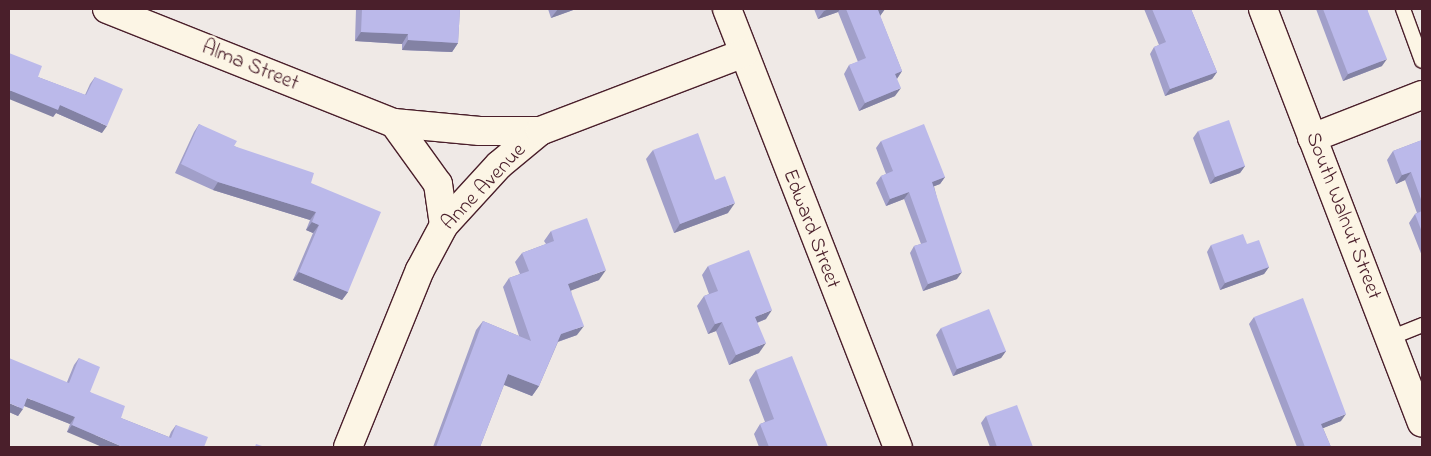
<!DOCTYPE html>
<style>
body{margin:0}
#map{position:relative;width:1431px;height:456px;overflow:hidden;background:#efe9e6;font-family:"Indie Flower",sans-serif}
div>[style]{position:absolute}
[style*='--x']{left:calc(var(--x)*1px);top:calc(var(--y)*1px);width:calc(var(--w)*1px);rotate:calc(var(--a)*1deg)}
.roads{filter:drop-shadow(1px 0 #4a1f2b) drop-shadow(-1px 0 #4a1f2b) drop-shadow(0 1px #4a1f2b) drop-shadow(0 -1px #4a1f2b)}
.lane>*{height:14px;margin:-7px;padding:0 7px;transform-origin:7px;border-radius:7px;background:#fcf5e5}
.street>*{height:28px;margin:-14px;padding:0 14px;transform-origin:14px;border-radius:14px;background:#fcf5e5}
.wall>*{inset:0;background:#a19fc9}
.shaded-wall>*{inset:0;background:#8382a4}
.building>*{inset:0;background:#bbb9ea}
span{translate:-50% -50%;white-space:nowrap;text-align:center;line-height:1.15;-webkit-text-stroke:5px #fcf5e5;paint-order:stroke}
.street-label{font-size:21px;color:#4a1f2b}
.frame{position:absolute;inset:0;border:10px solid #4a1f2b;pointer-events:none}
</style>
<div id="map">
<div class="roads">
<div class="lane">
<div style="--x:1403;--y:9;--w:55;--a:69.9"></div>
<div style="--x:1390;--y:338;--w:35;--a:-22"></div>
</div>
<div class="street">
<div style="--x:107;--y:9;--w:309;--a:21.7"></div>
<div style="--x:394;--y:123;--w:86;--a:5.3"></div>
<div style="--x:480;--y:131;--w:60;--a:0"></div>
<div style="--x:727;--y:9;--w:470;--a:68.7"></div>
<div style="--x:1263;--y:9;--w:443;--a:69"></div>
<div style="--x:394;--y:123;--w:75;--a:54.2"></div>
<div style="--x:438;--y:184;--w:41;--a:81.7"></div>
<div style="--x:1312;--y:138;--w:118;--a:-21.4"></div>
<div style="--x:348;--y:447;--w:191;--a:-67.9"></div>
<div style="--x:420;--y:270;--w:51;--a:-61.9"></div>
<div style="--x:444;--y:225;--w:81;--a:-47.5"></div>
<div style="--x:499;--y:165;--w:53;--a:-39.7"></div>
<div style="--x:540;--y:131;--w:218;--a:-20.9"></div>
</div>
</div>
<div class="wall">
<div style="clip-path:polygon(356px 9px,460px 9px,458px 43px,452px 52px,402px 50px,402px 44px,355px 41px)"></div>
<div style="clip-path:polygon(548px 9px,576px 9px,551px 18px)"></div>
<div style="clip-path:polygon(814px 9px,885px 9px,880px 16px,902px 71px,897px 79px,895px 96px,859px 111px,844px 74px,849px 65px,858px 62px,838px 12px,818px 19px)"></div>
<div style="clip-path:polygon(1144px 9px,1191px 9px,1217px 72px,1212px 79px,1165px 96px,1150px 54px,1154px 47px,1159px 45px)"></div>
<div style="clip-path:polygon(1316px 9px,1367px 9px,1382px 66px,1343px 81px)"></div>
<div style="clip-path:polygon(38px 77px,85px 95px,90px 84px,95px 77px,102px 133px,56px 113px,53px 117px)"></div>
<div style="clip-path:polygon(199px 124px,234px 146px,311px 183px,348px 292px,342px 300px,293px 280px,313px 233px,306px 230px,310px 220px,213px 190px,175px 173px,194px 132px)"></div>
<div style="clip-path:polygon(1198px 131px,1245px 166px,1240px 173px,1210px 184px,1193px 138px)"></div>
<div style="clip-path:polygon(1422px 140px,1422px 256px,1409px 223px,1415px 214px,1417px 213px,1405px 180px,1396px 184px,1387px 160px,1393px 151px)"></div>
<div style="clip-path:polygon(881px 141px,945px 177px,940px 184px,934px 186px,957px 279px,923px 291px,910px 253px,914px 246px,921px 244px,904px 199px,886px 206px,876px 183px,881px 176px,886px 174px,876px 148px)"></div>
<div style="clip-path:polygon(653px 150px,715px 180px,728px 213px,674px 233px,646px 159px)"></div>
<div style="clip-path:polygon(551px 231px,599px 280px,571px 290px,577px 335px,558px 342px,539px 386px,532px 396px,504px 385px,480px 447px,433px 447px,476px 330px,483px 321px,519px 336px,503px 287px,509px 278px,520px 274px,515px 262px,522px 253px,546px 244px,544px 241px)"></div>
<div style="clip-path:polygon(1211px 245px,1269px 267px,1264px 274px,1220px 290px,1207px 252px)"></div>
<div style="clip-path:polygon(708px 266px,766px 319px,757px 323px,759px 353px,729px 365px,716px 331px,708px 334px,697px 306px,704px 296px,709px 294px,702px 275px)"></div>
<div style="clip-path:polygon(1254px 317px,1341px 421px,1323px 428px,1331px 447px,1297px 447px,1249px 324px)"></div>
<div style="clip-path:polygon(941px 328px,1006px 351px,1001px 358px,953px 376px,936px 335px)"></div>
<div style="clip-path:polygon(79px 358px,90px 392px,121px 418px,169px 437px,171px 432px,176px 425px,204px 447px,67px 432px,70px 424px,24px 406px,18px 416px,9px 412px,67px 382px,74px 365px)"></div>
<div style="clip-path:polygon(756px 370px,828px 447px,759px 447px,754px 434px,760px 424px,765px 422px,749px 380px)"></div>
<div style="clip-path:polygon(986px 416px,1033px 447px,990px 447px,981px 423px)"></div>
</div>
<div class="shaded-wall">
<div style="clip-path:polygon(558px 9px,576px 9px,551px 18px)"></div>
<div style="clip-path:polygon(829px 9px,840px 9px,838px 12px,818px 19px,824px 11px)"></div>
<div style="clip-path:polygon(882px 9px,885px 9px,880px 16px,878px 10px)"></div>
<div style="clip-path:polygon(361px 32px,408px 34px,402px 44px,355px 41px)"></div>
<div style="clip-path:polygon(408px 40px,458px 43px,452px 52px,402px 50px)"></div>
<div style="clip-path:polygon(1387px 59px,1382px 66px,1343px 81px,1348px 74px)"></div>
<div style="clip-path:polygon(902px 71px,896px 80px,895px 74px)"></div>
<div style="clip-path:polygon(1217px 72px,1212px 79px,1165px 96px,1170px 89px)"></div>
<div style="clip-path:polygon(901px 88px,895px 96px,859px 111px,865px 103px)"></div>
<div style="clip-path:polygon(9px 90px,60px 105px,107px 126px,102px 133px,56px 113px,53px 117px,9px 99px)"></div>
<div style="clip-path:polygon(1245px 166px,1240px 173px,1210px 184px,1215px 177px)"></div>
<div style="clip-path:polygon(1411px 172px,1405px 180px,1396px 184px,1402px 175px)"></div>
<div style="clip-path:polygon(945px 177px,940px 184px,927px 189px,932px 182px)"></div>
<div style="clip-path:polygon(218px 182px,316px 212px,310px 220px,213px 190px)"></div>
<div style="clip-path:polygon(909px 192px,904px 199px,886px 206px,890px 199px)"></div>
<div style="clip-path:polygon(735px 203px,728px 213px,674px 233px,680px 224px)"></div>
<div style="clip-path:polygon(312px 222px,319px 225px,313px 233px,306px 230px)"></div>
<div style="clip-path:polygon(1269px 267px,1264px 274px,1220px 290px,1225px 283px)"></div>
<div style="clip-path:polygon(606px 270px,599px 280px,562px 294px,568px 284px)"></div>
<div style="clip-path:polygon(299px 272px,348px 292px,342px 300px,293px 280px)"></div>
<div style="clip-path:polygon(962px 272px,957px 279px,923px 291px,928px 284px)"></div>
<div style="clip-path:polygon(772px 310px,766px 319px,748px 326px,755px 317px)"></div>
<div style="clip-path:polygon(722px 322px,716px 331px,708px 334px,715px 324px)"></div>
<div style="clip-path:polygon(584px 326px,577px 335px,554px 343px,561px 334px)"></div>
<div style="clip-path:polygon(766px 343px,759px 353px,729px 365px,736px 355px)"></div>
<div style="clip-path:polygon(1006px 351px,1001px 358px,953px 376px,957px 369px)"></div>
<div style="clip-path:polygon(508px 374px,539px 386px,532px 396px,502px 384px)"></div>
<div style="clip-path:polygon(27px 398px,75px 417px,70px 424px,22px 405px)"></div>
<div style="clip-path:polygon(9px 403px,23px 409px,18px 416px,9px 412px)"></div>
<div style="clip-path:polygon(1346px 414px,1341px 421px,1316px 431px,1321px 424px)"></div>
<div style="clip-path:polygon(72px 425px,123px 447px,102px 447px,67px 432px)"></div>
</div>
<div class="building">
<div style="clip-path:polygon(362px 9px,460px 9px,458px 43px,408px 40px,408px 34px,361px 32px)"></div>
<div style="clip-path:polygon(846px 9px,882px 9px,878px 10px,902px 71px,895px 74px,901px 88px,865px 103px,849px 65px,866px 58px)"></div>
<div style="clip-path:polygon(1152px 9px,1191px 9px,1217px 72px,1170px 89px,1154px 47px,1166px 42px)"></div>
<div style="clip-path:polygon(1323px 9px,1367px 9px,1387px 59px,1348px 74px)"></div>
<div style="clip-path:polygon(9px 53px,42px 66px,38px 77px,86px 95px,95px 77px,123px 89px,107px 126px,60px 105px,58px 110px,9px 90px)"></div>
<div style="clip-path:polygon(1229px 120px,1245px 166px,1215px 177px,1198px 131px)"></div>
<div style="clip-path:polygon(199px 124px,237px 141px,234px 146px,314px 173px,311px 183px,381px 212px,348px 292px,299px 272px,319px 225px,312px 222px,316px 212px,218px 182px,181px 164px)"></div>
<div style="clip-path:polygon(924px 124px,945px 177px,932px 182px,962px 272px,928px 284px,914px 246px,927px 242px,909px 192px,890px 199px,881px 176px,893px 171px,881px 141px)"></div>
<div style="clip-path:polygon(698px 133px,715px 180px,725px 176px,735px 203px,680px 224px,653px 150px)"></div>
<div style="clip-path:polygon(1422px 140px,1422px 202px,1411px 172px,1402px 175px,1393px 151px)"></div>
<div style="clip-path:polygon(1422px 211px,1422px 232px,1415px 214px)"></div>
<div style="clip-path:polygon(587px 218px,606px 270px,568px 284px,584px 326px,561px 334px,539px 386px,508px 374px,480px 447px,436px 447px,483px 321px,531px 341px,509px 278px,529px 271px,522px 253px,554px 241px,551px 231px)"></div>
<div style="clip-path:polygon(1243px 234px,1247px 244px,1259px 240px,1269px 267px,1225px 283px,1211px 245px)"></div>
<div style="clip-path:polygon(749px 250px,772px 310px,755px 317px,766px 343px,736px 355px,722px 322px,715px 324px,704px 296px,718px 291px,708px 266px)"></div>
<div style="clip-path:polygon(1303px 298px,1346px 414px,1321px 424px,1331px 447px,1305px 447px,1254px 317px)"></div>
<div style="clip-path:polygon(989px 309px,1006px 351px,957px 369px,941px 328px)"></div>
<div style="clip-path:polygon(792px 356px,828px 447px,786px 447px,786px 446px,782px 447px,769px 447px,760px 424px,774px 419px,756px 370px)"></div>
<div style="clip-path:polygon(9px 358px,69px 383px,79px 358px,100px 367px,90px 392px,125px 406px,121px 418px,171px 438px,176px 425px,208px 437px,204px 447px,123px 447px,72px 425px,75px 417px,27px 398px,23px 409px,9px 403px)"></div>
<div style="clip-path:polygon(1017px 405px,1033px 447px,997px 447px,986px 416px)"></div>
<div style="clip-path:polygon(256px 444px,265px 447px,255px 447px)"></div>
</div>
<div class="street-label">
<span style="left:250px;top:66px;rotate:22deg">Alma Street</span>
<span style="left:484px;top:187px;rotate:-46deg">Anne Avenue</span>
<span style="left:1343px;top:216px;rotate:69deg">South Walnut Street</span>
<span style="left:811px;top:229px;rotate:69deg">Edward Street</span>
</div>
<div class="frame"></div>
</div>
